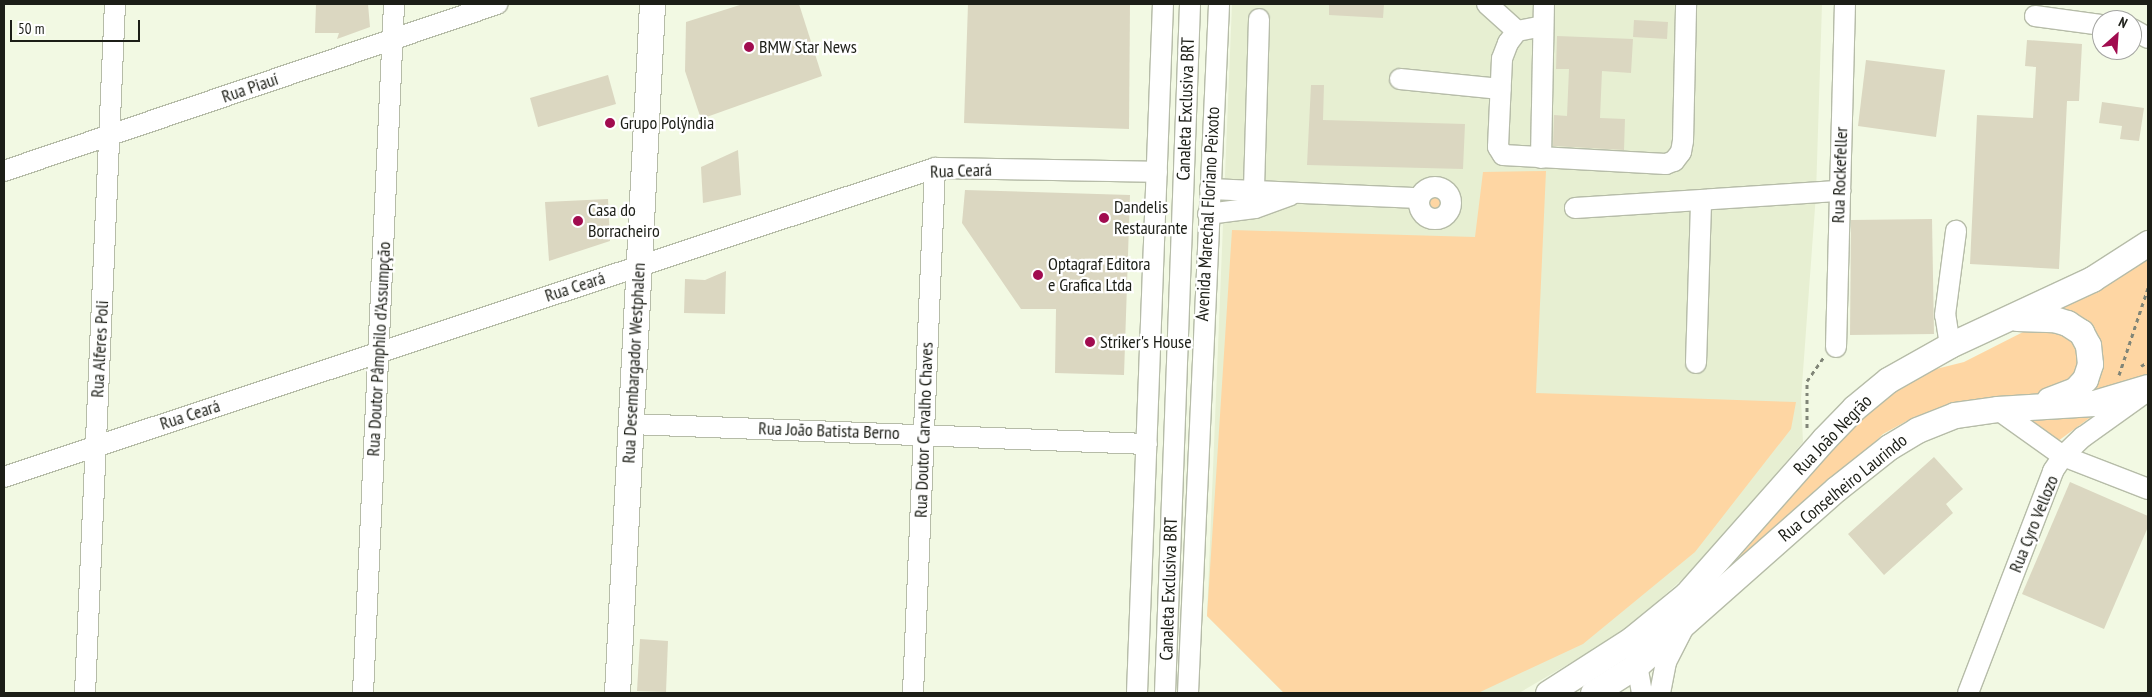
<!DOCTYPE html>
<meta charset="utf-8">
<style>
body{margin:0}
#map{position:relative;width:2152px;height:697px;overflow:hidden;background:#f2f9e3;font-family:"PT Sans Narrow",sans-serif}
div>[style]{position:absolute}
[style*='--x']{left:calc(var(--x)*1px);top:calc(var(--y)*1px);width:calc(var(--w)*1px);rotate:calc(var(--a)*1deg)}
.built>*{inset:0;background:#e7efd2}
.green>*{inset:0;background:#fed6a3}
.round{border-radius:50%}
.building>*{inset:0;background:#dbd7c1}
.path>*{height:3px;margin-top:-1.5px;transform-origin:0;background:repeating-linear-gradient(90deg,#808577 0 4px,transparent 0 8px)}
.roads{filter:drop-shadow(1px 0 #b6bca8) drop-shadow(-1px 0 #b6bca8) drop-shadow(0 1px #b6bca8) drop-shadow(0 -1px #b6bca8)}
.minor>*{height:20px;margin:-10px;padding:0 10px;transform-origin:10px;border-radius:10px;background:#fff}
.minor>.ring{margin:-10px;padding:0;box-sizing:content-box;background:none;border:20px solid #fff;border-radius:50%}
.major>*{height:25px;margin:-12.5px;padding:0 12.5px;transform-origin:12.5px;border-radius:12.5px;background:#fff}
.dots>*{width:14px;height:14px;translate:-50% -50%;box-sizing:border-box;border:2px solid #fff;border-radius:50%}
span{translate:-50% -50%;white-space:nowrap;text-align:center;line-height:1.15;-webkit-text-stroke:4.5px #fff;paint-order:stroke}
.poi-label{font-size:18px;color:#1c1e17}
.left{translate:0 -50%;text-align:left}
.street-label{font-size:18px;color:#1c1e17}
.frame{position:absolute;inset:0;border:5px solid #1c1e17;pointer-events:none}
.north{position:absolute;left:2092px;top:10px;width:50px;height:50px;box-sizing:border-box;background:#fff;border:1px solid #a4a5a2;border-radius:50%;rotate:26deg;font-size:14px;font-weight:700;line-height:20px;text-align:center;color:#1c1e17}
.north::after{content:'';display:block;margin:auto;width:18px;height:22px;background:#a10c4f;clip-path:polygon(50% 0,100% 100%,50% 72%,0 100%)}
.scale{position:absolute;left:10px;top:20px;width:130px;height:22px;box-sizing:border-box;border:2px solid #1c1e17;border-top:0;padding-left:6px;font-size:15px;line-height:18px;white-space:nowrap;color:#1c1e17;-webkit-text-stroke:4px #fff;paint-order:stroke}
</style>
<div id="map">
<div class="built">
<div style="clip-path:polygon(1232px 4px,1822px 4px,1816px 194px,1801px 399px,1803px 442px,1696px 567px,1622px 633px,1519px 693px,1284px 693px,1207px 616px)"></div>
</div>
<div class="green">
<div style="clip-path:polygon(1546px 171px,1536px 393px,1796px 402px,1791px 429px,1695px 552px,1583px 644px,1478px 693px,1284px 693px,1207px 616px,1232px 230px,1475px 237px,1483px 172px)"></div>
<div class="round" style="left:1425px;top:192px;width:22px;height:22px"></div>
<div style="clip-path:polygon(2148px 256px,2148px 376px,2098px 393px,2095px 389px,2088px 323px,2061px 306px)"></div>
<div style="clip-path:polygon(2051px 327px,2072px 338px,2080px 363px,2076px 376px,2057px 391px,1947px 406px,1914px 417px,1883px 434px,1850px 467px,1727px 571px,1849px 430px,1902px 387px,1924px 372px,1964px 362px,2031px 328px)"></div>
<div style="clip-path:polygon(2095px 414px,2058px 441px,2029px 420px,2030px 418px)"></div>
</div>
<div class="building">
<div style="clip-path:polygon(316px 4px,368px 4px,370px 27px,337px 39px,339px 33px,315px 33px)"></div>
<div style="clip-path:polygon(743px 4px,799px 4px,822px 76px,701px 119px,685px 71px,686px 22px)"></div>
<div style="clip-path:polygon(968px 4px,1130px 4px,1129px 129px,964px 123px)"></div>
<div style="clip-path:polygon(1329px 4px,1384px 4px,1383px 18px,1329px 15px)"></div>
<div style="clip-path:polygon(1634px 20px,1668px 22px,1667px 39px,1633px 37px)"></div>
<div style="clip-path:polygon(1557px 36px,1633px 39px,1631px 73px,1602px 71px,1600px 118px,1625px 119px,1624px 150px,1553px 146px,1554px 115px,1567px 116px,1569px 69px,1556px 69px)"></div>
<div style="clip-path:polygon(2027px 40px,2082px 44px,2079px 101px,2067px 101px,2059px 269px,1970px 264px,1977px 115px,2033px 118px,2036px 67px,2025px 66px)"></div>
<div style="clip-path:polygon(1866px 60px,1945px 70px,1936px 137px,1858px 126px)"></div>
<div style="clip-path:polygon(608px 75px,616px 104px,538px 127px,530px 98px)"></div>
<div style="clip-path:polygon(1311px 85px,1324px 85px,1323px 120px,1465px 124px,1463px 169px,1307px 165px)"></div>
<div style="clip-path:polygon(2102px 102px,2144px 108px,2139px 141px,2120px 139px,2122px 126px,2099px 123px)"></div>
<div style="clip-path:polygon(738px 150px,741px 195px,703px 203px,701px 167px)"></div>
<div style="clip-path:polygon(965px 190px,1130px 195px,1124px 375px,1055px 373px,1056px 309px,1021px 309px,962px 223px)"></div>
<div style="clip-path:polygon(608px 199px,610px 241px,549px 261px,545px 202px)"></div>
<div style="clip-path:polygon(1932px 219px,1934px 334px,1850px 335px,1851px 220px)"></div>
<div style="clip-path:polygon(726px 271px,725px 314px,684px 313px,685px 279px,705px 280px)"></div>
<div style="clip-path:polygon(1934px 457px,1963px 489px,1946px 504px,1953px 513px,1884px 575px,1848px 534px)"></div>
<div style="clip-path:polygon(2070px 482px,2148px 516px,2148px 527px,2104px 629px,2022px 594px)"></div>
<div style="clip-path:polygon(640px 639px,668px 641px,666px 692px,637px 691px)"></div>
</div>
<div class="path">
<div style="--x:2141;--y:366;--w:8;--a:-30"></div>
<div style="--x:2119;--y:375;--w:92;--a:-71.6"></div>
<div style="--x:1807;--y:428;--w:47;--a:-90"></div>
<div style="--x:1807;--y:381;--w:29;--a:-55"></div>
</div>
<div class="roads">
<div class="minor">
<div style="--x:1487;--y:4;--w:40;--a:42"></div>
<div style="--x:2035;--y:16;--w:68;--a:7.7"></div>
<div style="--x:1543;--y:26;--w:26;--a:169"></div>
<div style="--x:1517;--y:31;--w:15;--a:127"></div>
<div style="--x:1508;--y:43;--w:17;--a:111"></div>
<div style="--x:1502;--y:59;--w:88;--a:92.6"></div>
<div style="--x:1498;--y:147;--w:9;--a:58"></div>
<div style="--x:1503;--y:155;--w:163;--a:3.2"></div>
<div style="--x:1666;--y:164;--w:9;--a:-21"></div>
<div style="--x:1674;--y:161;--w:11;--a:-52"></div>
<div style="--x:1681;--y:152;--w:11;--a:-80"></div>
<div style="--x:1683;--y:141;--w:137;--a:-88.7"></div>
<div style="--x:2132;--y:29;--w:18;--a:29"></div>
<div style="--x:1400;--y:79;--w:101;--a:5.7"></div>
<div style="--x:1541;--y:158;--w:154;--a:-88.9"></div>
<div style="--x:4;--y:171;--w:521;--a:-18.71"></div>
<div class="ring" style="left:1419px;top:187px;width:12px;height:12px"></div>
<div style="--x:1254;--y:188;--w:169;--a:-88.3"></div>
<div style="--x:1210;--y:189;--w:209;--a:2.5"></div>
<div style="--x:1575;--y:208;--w:266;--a:-3.7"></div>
<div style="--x:1208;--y:214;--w:47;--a:-7.3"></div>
<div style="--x:1255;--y:208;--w:38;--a:-20"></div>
<div style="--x:1950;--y:345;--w:30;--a:-99"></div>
<div style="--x:1945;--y:315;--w:85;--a:-82.5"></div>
<div style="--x:1836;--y:347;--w:343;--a:-88.5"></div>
<div style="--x:1696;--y:363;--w:162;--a:-88.2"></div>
<div style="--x:1997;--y:409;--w:81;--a:35.5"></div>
<div style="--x:2063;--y:456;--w:91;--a:21.2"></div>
<div style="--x:631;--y:424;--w:516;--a:2.22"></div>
<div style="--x:4;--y:477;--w:981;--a:-18.36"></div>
<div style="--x:935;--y:168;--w:222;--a:1"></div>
<div style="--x:1635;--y:653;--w:41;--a:80.1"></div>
<div style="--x:85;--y:693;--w:690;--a:-87.51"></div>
<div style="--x:363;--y:693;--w:690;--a:-87.42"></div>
<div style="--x:913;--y:693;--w:525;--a:-87.6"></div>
<div style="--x:1137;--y:693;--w:689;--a:-87.84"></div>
<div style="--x:1165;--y:693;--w:689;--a:-87.92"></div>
<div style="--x:1188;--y:693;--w:690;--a:-87.42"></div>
<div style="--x:1660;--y:693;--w:32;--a:-79"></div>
<div style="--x:1666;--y:662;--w:38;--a:-63"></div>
<div style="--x:1968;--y:693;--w:238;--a:-69"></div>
<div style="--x:2053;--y:471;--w:18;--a:-56"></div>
<div style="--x:2063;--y:456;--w:28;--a:-44"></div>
<div style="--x:2083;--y:437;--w:77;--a:-35.5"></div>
</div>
<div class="major">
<div style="--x:2017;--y:318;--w:37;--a:2"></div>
<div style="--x:2054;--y:319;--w:14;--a:17"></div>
<div style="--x:2067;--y:323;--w:17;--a:33"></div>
<div style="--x:2081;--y:332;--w:15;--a:62"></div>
<div style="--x:2088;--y:345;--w:19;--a:84"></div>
<div style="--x:2090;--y:364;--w:16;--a:108"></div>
<div style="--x:2085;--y:379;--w:15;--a:132"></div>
<div style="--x:2075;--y:390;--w:28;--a:159"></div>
<div style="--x:617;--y:693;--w:690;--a:-87.09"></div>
<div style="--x:1548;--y:693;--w:100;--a:-32.7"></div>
<div style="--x:1632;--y:639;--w:70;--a:-39.2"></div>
<div style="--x:1686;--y:595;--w:208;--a:-48.5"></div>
<div style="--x:1824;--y:439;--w:43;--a:-45.9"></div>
<div style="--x:1854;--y:408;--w:44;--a:-39.5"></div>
<div style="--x:1888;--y:380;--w:71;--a:-29.4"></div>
<div style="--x:1950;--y:345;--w:157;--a:-24.9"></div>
<div style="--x:2092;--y:279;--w:67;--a:-32.7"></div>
<div style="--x:1593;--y:693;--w:52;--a:-32.5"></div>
<div style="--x:1637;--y:665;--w:266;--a:-41.5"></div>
<div style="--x:1836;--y:489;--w:68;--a:-38.4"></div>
<div style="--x:1889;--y:447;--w:33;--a:-31"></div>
<div style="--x:1917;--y:430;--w:41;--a:-21.5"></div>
<div style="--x:1955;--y:415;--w:42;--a:-8.1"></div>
<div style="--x:1997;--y:409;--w:97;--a:-3.5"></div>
<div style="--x:2094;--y:403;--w:56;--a:-16.5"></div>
</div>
</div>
<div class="dots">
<div style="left:749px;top:47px;background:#a10c4f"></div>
<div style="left:610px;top:123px;background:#a10c4f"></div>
<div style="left:1104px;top:218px;background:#a10c4f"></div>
<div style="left:578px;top:221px;background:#a10c4f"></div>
<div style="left:1038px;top:275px;background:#a10c4f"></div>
<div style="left:1090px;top:342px;background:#a10c4f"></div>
</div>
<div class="poi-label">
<span class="left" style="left:759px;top:47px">BMW Star News</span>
<span class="left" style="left:620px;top:123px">Grupo Polýndia</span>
<span class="left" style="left:1114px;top:218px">Dandelis<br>Restaurante</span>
<span class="left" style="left:588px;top:221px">Casa do<br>Borracheiro</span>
<span class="left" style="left:1048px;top:275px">Optagraf Editora<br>e Grafica Ltda</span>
<span class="left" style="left:1100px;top:342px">Striker's House</span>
</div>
<div class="street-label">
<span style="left:250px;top:88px;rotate:-19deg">Rua Piauí</span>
<span style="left:1186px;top:109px;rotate:-88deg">Canaleta Exclusiva BRT</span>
<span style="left:961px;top:171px;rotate:-2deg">Rua Ceará</span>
<span style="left:1840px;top:175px;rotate:-88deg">Rua Rockefeller</span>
<span style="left:1208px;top:214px;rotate:-87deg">Avenida Marechal Floriano Peixoto</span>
<span style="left:575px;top:287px;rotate:-18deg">Rua Ceará</span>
<span style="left:100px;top:349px;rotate:-87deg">Rua Alferes Poli</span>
<span style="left:379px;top:349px;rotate:-87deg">Rua Doutor Pâmphilo d'Assumpção</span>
<span style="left:634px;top:363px;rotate:-87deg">Rua Desembargador Westphalen</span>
<span style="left:190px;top:415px;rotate:-18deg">Rua Ceará</span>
<span style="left:924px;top:430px;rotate:-88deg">Rua Doutor Carvalho Chaves</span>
<span style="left:829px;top:431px;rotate:2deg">Rua João Batista Berno</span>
<span style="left:1833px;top:435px;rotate:-46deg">Rua João Negrão</span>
<span style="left:1843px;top:488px;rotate:-39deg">Rua Conselheiro Laurindo</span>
<span style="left:2034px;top:524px;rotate:-68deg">Rua Cyro Vellozo</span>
<span style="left:1169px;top:589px;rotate:-88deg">Canaleta Exclusiva BRT</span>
</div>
<div class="frame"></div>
<div class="north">N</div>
<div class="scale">50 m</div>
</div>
